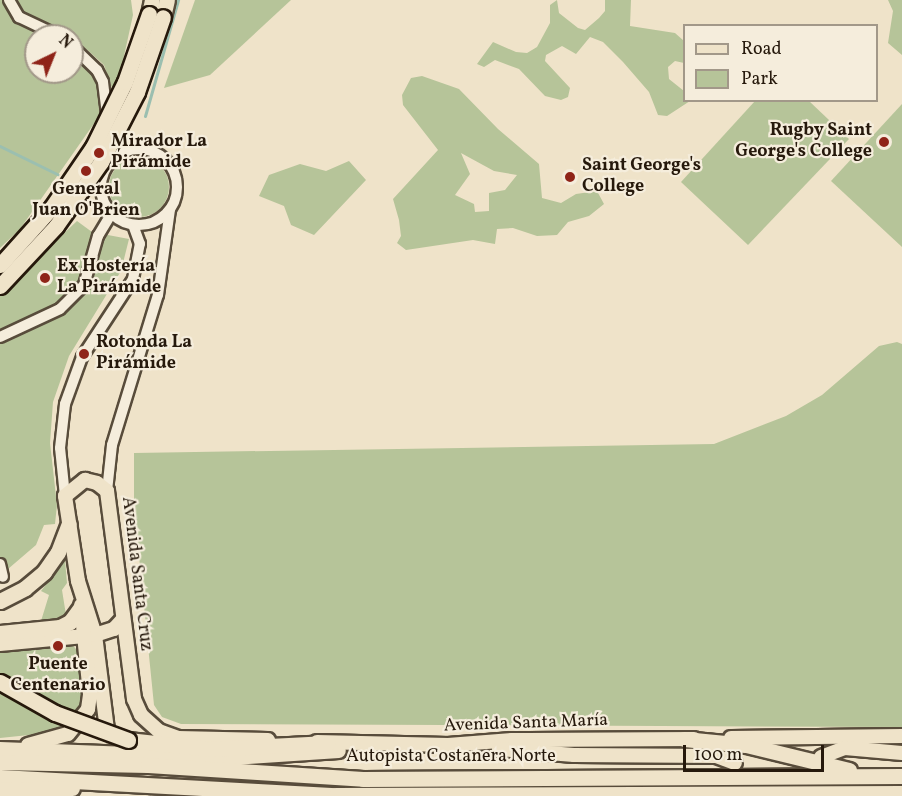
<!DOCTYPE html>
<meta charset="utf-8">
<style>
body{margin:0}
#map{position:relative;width:902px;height:796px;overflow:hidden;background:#efe3c9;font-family:Vollkorn,serif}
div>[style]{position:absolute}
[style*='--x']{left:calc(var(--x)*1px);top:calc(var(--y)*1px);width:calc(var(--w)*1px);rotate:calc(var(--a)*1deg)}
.green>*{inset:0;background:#b6c499}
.round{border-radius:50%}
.stream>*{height:3px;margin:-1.5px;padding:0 1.5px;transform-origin:1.5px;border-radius:1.5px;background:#9bbfb0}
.major-tunnel>*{height:14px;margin-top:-7px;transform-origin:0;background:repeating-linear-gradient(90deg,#c7bba3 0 14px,transparent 0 21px)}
.roads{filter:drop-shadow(2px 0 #584c3b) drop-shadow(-2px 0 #584c3b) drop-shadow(0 2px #584c3b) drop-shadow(0 -2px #584c3b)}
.minor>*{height:10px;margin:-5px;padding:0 5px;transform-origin:5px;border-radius:5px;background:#f5eddc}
.minor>.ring{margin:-5px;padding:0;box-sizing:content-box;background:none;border:10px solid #f5eddc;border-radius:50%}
.major>*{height:14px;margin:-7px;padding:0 7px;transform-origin:7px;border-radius:7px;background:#efe3c9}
.highway>*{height:15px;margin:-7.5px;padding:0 7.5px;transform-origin:7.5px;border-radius:7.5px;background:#efe3c9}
.bridges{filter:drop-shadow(2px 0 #26190c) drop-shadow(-2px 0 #26190c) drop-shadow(0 2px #26190c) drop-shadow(0 -2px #26190c)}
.highway-bridge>*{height:15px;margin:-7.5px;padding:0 7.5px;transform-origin:7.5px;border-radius:7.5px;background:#efe3c9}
.dots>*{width:16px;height:16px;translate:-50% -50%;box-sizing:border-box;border:3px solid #f5eddc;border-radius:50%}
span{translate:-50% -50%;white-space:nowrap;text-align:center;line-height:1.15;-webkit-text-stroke:4.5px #f5eddc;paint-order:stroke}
.poi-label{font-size:18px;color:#26190c;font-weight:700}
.right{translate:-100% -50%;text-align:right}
.left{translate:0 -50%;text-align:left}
.street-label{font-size:18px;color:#26190c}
.legend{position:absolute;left:683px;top:24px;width:195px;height:78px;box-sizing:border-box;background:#f5eddc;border:2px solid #a29889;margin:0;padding:8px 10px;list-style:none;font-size:18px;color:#26190c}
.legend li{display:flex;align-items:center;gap:12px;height:30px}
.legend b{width:30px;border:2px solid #a29889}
.north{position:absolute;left:24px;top:24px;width:60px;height:60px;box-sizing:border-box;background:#f5eddc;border:2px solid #a29889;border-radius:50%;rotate:43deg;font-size:16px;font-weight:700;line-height:24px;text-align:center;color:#26190c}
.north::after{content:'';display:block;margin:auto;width:21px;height:27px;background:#8f2418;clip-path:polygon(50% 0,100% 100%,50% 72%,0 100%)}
.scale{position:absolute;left:683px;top:745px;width:141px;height:27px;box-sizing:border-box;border:3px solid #26190c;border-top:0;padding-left:8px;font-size:18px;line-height:21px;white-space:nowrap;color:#26190c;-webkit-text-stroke:4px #f5eddc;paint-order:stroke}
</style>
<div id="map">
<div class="green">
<div style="clip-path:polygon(0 0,5px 0,8px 11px,22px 26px,48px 36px,36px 36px,36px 72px,72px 72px,72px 55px,88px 70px,99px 84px,100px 115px,20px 229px,0 248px)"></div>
<div style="clip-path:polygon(18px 0,131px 0,133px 15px,115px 97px,104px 65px,72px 36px,21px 14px)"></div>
<div style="clip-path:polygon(195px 0,291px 0,210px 75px,164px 88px)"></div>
<div style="clip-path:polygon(557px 0,559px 13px,578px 28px,585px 30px,599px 18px,605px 11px,605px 0,631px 0,630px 26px,675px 33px,684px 41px,684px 63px,675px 61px,668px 67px,669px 79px,684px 91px,684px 100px,690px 101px,667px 116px,658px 115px,649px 92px,623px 62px,603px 42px,590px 37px,576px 54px,562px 46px,546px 55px,545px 61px,570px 88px,568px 97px,561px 100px,545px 96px,519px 69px,495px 60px,484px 67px,477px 64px,493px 42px,516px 52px,527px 53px,537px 47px,550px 23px,550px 5px)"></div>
<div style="clip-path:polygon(888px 0,902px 0,902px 55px,888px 43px,893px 11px)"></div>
<div style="clip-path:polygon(evenodd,422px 76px,459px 89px,498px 129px,539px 164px,542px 198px,561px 203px,576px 194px,597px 191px,604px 204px,589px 216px,568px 222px,557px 235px,537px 236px,513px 228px,497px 229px,495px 244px,473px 240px,406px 250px,397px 243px,401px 236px,399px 220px,393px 199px,438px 150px,403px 105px,402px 95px,411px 78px,422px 76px,461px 153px,494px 171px,517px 175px,505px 190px,489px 193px,489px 211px,475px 212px,474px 204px,455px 195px,470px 174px,461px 153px)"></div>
<div style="clip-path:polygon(755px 101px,809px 101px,849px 139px,748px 245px,681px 182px)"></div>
<div style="clip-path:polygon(902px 104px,902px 247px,831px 181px)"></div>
<div class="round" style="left:109px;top:157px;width:60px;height:60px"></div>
<div style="clip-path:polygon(349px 161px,366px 180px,314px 235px,291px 225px,284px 206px,259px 196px,269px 175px,300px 164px,326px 171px)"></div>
<div style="clip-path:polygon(77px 221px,92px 232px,129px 239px,121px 271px,69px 356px,53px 402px,50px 443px,57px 505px,55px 524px,44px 525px,36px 545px,8px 569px,10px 577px,0 583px,0 294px)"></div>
<div style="clip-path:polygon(897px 342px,902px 344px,902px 727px,181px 724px,162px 717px,154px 705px,134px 507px,134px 453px,714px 444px,786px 416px,822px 395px,879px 346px)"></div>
<div style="clip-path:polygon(65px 560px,67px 583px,62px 590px,66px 615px,50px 623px,41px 621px,49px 595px,41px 591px)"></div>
<div style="clip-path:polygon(70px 642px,81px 655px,85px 692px,84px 705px,71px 726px,48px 733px,0 738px,0 649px)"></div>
</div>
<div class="stream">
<div style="--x:145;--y:116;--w:121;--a:-74.1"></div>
<div style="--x:0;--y:146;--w:64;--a:26.2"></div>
</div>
<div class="major-tunnel">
<div style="--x:107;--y:730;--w:44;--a:62.9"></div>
<div style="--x:127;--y:769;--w:43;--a:39.3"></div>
</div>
<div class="roads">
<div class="minor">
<div style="--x:9;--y:0;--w:20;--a:60"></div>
<div style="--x:19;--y:17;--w:44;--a:25.4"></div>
<div style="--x:72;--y:46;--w:35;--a:44"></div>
<div style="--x:97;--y:70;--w:13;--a:63"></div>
<div style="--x:103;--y:82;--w:32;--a:83"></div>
<div class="ring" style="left:101px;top:149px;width:66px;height:66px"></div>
<div style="--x:0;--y:337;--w:66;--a:-25"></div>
<div style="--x:60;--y:309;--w:34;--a:-45"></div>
<div style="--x:84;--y:285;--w:51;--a:-74.1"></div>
<div style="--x:98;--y:236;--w:26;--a:-59"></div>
<div style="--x:107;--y:491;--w:46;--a:-83.8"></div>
<div style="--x:112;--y:445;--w:157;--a:-73"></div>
<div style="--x:158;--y:295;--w:86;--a:-82"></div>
<div style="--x:65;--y:496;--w:48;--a:-95.9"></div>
<div style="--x:60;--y:448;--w:44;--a:-83.5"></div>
<div style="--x:65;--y:404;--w:50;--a:-70.1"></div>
<div style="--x:82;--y:357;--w:93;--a:-56.8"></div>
<div style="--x:133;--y:279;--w:36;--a:-79"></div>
<div style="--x:140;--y:244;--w:20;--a:-110"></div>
<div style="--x:0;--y:564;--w:13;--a:77"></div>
</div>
<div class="major">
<div style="--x:0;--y:644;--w:95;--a:-5.4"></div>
<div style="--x:95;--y:635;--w:20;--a:-18"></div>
<div style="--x:114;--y:629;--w:13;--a:-48"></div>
<div style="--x:107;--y:730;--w:96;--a:-97.2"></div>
<div style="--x:95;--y:635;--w:57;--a:-107.5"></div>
<div style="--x:78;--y:581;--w:86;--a:-98.7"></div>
<div style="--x:65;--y:496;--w:26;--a:-39"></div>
<div style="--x:85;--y:480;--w:12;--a:14"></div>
<div style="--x:97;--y:483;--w:13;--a:39"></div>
<div style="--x:107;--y:491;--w:210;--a:82.6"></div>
<div style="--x:134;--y:699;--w:17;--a:66"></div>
<div style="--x:141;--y:715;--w:24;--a:42"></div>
<div style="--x:159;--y:731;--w:20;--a:20"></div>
<div style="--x:178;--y:738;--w:90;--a:1.3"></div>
<div style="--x:731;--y:738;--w:171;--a:-0.7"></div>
<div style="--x:317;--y:742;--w:131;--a:1.3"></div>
<div style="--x:448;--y:745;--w:64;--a:-4.5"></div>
<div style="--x:512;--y:740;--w:182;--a:-0.3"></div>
<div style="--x:28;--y:745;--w:41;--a:-15.4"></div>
<div style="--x:68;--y:734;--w:32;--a:-51"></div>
<div style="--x:88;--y:709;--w:15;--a:-82"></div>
<div style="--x:90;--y:694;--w:89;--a:-95.8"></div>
<div style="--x:0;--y:749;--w:233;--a:2.2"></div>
<div style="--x:233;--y:758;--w:106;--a:-3.8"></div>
<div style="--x:499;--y:749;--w:75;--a:4.6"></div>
<div style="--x:574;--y:755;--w:142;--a:0.4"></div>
<div style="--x:716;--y:756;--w:20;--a:20"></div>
<div style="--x:821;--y:757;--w:26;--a:-21"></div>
<div style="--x:845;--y:748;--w:57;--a:5"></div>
</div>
<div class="highway">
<div style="--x:149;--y:14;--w:14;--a:-78"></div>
<div style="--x:163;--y:17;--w:17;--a:-77"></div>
<div style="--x:0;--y:601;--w:28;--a:-27"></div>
<div style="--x:25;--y:588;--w:25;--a:-40"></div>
<div style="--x:44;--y:572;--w:24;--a:-55"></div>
<div style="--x:58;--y:552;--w:30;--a:-69"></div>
<div style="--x:0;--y:633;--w:60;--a:-5.7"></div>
<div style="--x:60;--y:627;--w:11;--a:-27"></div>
<div style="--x:70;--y:622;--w:19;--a:-54"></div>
<div style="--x:684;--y:739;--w:62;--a:5.5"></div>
<div style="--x:746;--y:745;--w:106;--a:13.6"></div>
<div style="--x:128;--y:740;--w:82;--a:6.3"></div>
<div style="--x:210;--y:749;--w:118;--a:-2.9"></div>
<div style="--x:0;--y:762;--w:148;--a:1.2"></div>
<div style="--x:148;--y:765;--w:215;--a:3.7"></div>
<div style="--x:363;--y:779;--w:539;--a:-0.32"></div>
<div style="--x:0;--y:777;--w:336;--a:3.1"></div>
<div style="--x:336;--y:795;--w:566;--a:-0.2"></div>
<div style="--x:0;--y:790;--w:72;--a:-1.6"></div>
</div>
</div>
<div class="bridges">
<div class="highway-bridge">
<div style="--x:0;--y:265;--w:78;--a:-48.1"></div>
<div style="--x:52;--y:207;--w:73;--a:-55.7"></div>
<div style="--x:93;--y:147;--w:72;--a:-63.8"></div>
<div style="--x:125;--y:82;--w:72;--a:-70.6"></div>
<div style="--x:0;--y:286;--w:82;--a:-47"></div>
<div style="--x:56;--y:226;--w:78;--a:-54.9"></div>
<div style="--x:101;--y:162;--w:79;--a:-62.8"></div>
<div style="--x:137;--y:92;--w:79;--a:-70.9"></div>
<div style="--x:0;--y:682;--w:63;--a:29.4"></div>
<div style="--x:55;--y:713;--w:78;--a:20.3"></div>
</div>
</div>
<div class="dots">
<div style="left:884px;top:142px;background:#8f2418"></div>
<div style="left:99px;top:153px;background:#8f2418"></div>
<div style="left:86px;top:171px;background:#8f2418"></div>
<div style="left:570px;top:177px;background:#8f2418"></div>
<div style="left:45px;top:278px;background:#8f2418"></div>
<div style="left:84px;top:354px;background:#8f2418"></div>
<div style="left:58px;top:646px;background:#8f2418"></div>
</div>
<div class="poi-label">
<span class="right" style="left:872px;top:142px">Rugby Saint<br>George's College</span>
<span class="left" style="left:111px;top:153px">Mirador La<br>Pirámide</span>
<span class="left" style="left:582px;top:177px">Saint George's<br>College</span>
<span style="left:86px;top:201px">General<br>Juan O'Brien</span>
<span class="left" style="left:57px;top:278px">Ex Hostería<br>La Pirámide</span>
<span class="left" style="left:96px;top:354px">Rotonda La<br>Pirámide</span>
<span style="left:58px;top:676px">Puente<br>Centenario</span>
</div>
<div class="street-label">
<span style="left:136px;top:574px;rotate:83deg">Avenida Santa Cruz</span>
<span style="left:526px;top:724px;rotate:-2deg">Avenida Santa María</span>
<span style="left:451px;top:757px">Autopista Costanera Norte</span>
</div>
<ul class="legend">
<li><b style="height:8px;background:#efe3c9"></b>Road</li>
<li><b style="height:16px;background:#b6c499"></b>Park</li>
</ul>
<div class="north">N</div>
<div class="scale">100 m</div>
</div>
